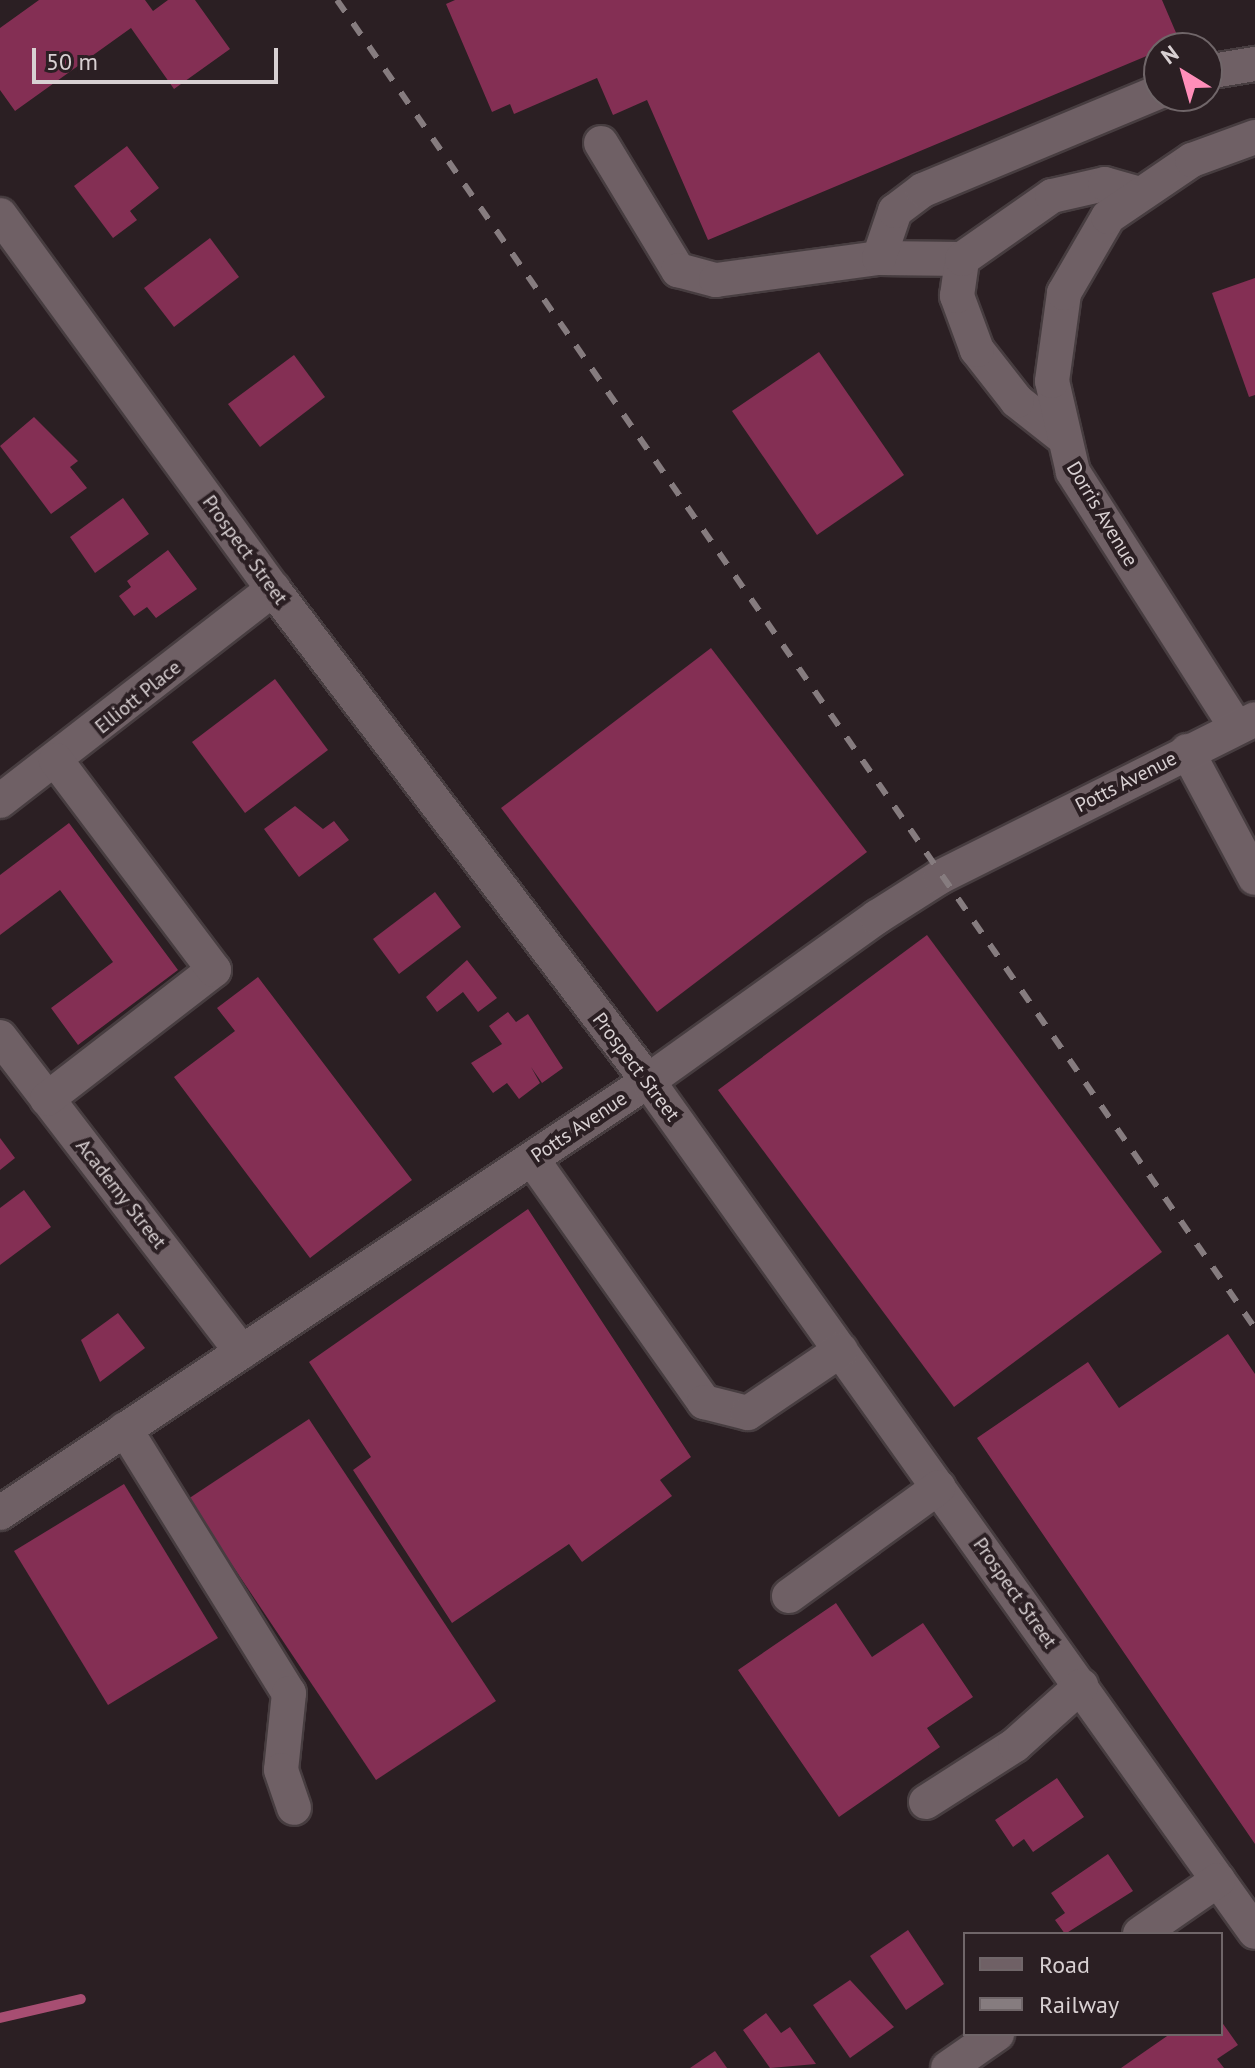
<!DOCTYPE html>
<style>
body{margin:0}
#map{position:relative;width:1255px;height:2068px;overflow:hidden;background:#2b1f23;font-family:"PT Sans",sans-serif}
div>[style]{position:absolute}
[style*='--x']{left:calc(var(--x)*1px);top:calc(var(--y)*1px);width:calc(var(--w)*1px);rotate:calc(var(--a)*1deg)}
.stream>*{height:10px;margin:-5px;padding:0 5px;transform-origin:5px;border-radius:5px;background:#a74e72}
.building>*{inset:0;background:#842f54}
.roads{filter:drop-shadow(2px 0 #473d40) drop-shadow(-2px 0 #473d40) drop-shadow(0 2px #473d40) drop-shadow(0 -2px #473d40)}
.minor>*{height:34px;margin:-17px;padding:0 17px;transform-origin:17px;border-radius:17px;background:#6f6065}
.rail>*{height:6px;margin-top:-3px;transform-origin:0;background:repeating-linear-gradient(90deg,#867c7f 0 14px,transparent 0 28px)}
span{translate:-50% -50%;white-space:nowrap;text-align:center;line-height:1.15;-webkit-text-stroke:8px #2b1f23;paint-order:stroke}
.street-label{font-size:20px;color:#d8d0d2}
.legend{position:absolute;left:963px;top:1932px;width:260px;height:104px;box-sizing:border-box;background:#2b1f23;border:2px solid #706669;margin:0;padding:10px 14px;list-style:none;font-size:24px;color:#d8d0d2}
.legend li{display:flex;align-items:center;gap:16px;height:40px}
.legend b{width:40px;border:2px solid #706669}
.north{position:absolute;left:1143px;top:32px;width:80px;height:80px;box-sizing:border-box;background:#2b1f23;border:2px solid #706669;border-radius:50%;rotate:323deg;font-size:22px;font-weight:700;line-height:32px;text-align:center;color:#d8d0d2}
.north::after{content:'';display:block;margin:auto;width:28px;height:36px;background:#ff8eb9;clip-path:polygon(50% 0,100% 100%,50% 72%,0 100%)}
.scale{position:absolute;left:32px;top:48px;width:246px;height:36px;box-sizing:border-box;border:4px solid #d8d0d2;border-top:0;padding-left:10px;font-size:24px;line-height:28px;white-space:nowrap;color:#d8d0d2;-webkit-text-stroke:6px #2b1f23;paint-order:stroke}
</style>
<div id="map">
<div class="stream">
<div style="--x:0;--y:2018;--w:83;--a:-13.2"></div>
</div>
<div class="building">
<div style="clip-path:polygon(39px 0,145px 0,153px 11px,168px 0,195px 0,230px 49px,174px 89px,131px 28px,15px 111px,0 90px,0 28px)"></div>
<div style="clip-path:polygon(455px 0,1162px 0,1180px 42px,708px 240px,647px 100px,613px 115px,597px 78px,514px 114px,510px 104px,492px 112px,446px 4px)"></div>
<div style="clip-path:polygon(127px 146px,159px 188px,130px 211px,137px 220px,113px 238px,74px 186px)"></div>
<div style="clip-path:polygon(210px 238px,239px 277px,174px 327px,144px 288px)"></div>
<div style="clip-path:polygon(1255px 278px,1255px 395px,1249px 397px,1212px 293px)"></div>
<div style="clip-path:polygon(819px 352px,904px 475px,817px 535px,732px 411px)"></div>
<div style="clip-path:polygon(294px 355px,325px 397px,260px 447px,228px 404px)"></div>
<div style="clip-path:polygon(34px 417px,78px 461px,70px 467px,87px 488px,51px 514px,0 446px)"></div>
<div style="clip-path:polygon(123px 498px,149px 534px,95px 573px,70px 537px)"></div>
<div style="clip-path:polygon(168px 550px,197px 589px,156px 618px,147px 607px,134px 616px,119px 596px,131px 587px,127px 581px)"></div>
<div style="clip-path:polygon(711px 648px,867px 852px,657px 1012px,501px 808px)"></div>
<div style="clip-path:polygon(275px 679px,328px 750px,245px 813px,192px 742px)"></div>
<div style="clip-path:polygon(295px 806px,323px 829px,334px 821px,349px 840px,299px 877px,264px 829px)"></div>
<div style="clip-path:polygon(69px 823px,178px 970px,78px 1045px,51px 1008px,113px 962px,60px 890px,0 935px,0 875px)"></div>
<div style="clip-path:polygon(435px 892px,461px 927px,399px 974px,373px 939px)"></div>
<div style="clip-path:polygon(927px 935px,1162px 1252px,954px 1407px,718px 1090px)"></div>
<div style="clip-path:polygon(467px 960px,497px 998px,478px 1012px,463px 992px,437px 1012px,426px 997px)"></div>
<div style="clip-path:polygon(258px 977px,412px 1180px,310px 1258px,174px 1077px,235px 1031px,217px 1008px)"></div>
<div style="clip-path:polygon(508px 1012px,516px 1022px,528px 1014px,563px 1068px,542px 1083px,531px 1067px,540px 1083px,519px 1099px,507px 1083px,493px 1093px,471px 1063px,502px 1044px,489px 1026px)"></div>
<div style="clip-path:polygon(0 1138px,15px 1158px,0 1170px)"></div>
<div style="clip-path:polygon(24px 1190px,51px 1227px,0 1265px,0 1208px)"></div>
<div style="clip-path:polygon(528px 1209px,691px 1457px,660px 1480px,672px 1496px,582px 1562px,569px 1544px,452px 1623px,353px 1470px,371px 1457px,309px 1362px)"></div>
<div style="clip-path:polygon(118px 1313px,145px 1348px,100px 1382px,81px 1340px)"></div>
<div style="clip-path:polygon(1228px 1334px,1255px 1374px,1255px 1844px,977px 1438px,1088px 1362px,1119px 1408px)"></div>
<div style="clip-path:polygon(309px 1419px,496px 1701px,376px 1780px,188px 1499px)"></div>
<div style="clip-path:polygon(124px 1484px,218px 1638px,108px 1705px,14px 1551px)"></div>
<div style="clip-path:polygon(836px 1603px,872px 1657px,923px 1623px,973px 1697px,927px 1728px,940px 1747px,839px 1817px,738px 1670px)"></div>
<div style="clip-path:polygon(1057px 1778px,1084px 1817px,1033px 1852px,1024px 1839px,1013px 1847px,995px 1820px)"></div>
<div style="clip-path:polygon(1108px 1854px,1133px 1891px,1065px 1934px,1055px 1920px,1065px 1913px,1051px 1893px)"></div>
<div style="clip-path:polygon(908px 1930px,944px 1984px,906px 2010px,870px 1956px)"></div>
<div style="clip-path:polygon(850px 1980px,894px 2027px,850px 2058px,813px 2005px)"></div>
<div style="clip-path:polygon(766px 2013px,781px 2033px,790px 2027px,816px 2064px,770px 2068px,743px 2030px)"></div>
<div style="clip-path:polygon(1221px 2021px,1238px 2045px,1217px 2059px,1224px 2068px,1121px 2068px,1170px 2034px,1221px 2034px)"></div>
<div style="clip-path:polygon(715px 2051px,727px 2068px,690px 2068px)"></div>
</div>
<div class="roads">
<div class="minor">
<div style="--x:1207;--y:72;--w:49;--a:-9.5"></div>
<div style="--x:601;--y:143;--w:149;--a:58.8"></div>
<div style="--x:678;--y:270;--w:39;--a:15"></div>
<div style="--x:716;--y:280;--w:164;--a:-7.7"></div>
<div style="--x:879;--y:258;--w:83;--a:0.7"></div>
<div style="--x:0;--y:215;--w:463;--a:53.9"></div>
<div style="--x:273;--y:589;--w:619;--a:52.69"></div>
<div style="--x:648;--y:1081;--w:1045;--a:54.5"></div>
<div style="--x:879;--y:258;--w:50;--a:-71.2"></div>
<div style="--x:895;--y:211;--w:35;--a:-37"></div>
<div style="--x:923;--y:190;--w:256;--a:-22.6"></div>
<div style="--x:1060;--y:435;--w:55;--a:-141.7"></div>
<div style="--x:1017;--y:401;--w:65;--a:-128.1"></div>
<div style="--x:977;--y:350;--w:58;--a:-110.3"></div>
<div style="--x:957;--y:296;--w:37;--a:-82"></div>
<div style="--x:962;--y:259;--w:110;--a:-35"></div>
<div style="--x:1052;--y:196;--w:54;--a:-12.8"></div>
<div style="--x:1105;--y:184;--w:32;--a:16"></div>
<div style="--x:1236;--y:727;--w:303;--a:-122.6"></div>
<div style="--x:1073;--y:472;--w:93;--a:-103"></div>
<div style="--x:1052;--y:381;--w:89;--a:-82.2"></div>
<div style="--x:1064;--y:293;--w:88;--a:-59.9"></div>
<div style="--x:1108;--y:217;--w:102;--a:-34.2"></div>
<div style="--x:1192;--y:160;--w:67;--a:-20.1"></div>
<div style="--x:1187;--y:751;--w:144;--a:61.8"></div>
<div style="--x:0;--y:801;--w:346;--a:-37.8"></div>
<div style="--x:0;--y:1037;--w:397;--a:52.5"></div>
<div style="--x:47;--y:1099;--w:211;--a:-37.7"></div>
<div style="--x:214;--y:970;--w:263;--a:-127"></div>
<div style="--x:532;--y:1159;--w:298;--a:54.7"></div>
<div style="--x:704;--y:1402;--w:45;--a:14"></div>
<div style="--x:748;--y:1413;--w:112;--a:-34.1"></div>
<div style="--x:125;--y:1429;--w:311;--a:58.2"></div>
<div style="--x:289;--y:1693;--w:77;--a:95.9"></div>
<div style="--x:281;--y:1770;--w:40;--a:71.1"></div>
<div style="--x:0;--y:1513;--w:779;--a:-33.69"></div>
<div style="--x:648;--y:1081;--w:282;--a:-35.6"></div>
<div style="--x:877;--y:917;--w:75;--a:-32.4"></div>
<div style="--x:940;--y:877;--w:352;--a:-26.6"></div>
<div style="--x:789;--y:1596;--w:185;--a:-36"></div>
<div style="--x:926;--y:1802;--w:106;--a:-32.6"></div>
<div style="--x:1015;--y:1745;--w:89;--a:-41.8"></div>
<div style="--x:1140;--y:1934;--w:95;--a:-34.7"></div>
<div style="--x:948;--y:2068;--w:60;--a:-34.8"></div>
</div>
</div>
<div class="rail">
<div style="--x:337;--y:0;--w:1614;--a:55.35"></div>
</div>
<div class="street-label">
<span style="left:1102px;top:514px;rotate:59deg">Dorris Avenue</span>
<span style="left:245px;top:550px;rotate:54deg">Prospect Street</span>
<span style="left:138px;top:697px;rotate:-39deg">Elliott Place</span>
<span style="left:1126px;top:782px;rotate:-27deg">Potts Avenue</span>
<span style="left:636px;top:1067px;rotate:53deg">Prospect Street</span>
<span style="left:579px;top:1127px;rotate:-34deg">Potts Avenue</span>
<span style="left:121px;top:1194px;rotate:52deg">Academy Street</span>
<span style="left:1015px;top:1593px;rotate:55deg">Prospect Street</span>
</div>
<ul class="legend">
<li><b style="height:10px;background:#6f6065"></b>Road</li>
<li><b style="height:10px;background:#867c7f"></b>Railway</li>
</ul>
<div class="north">N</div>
<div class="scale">50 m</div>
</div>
